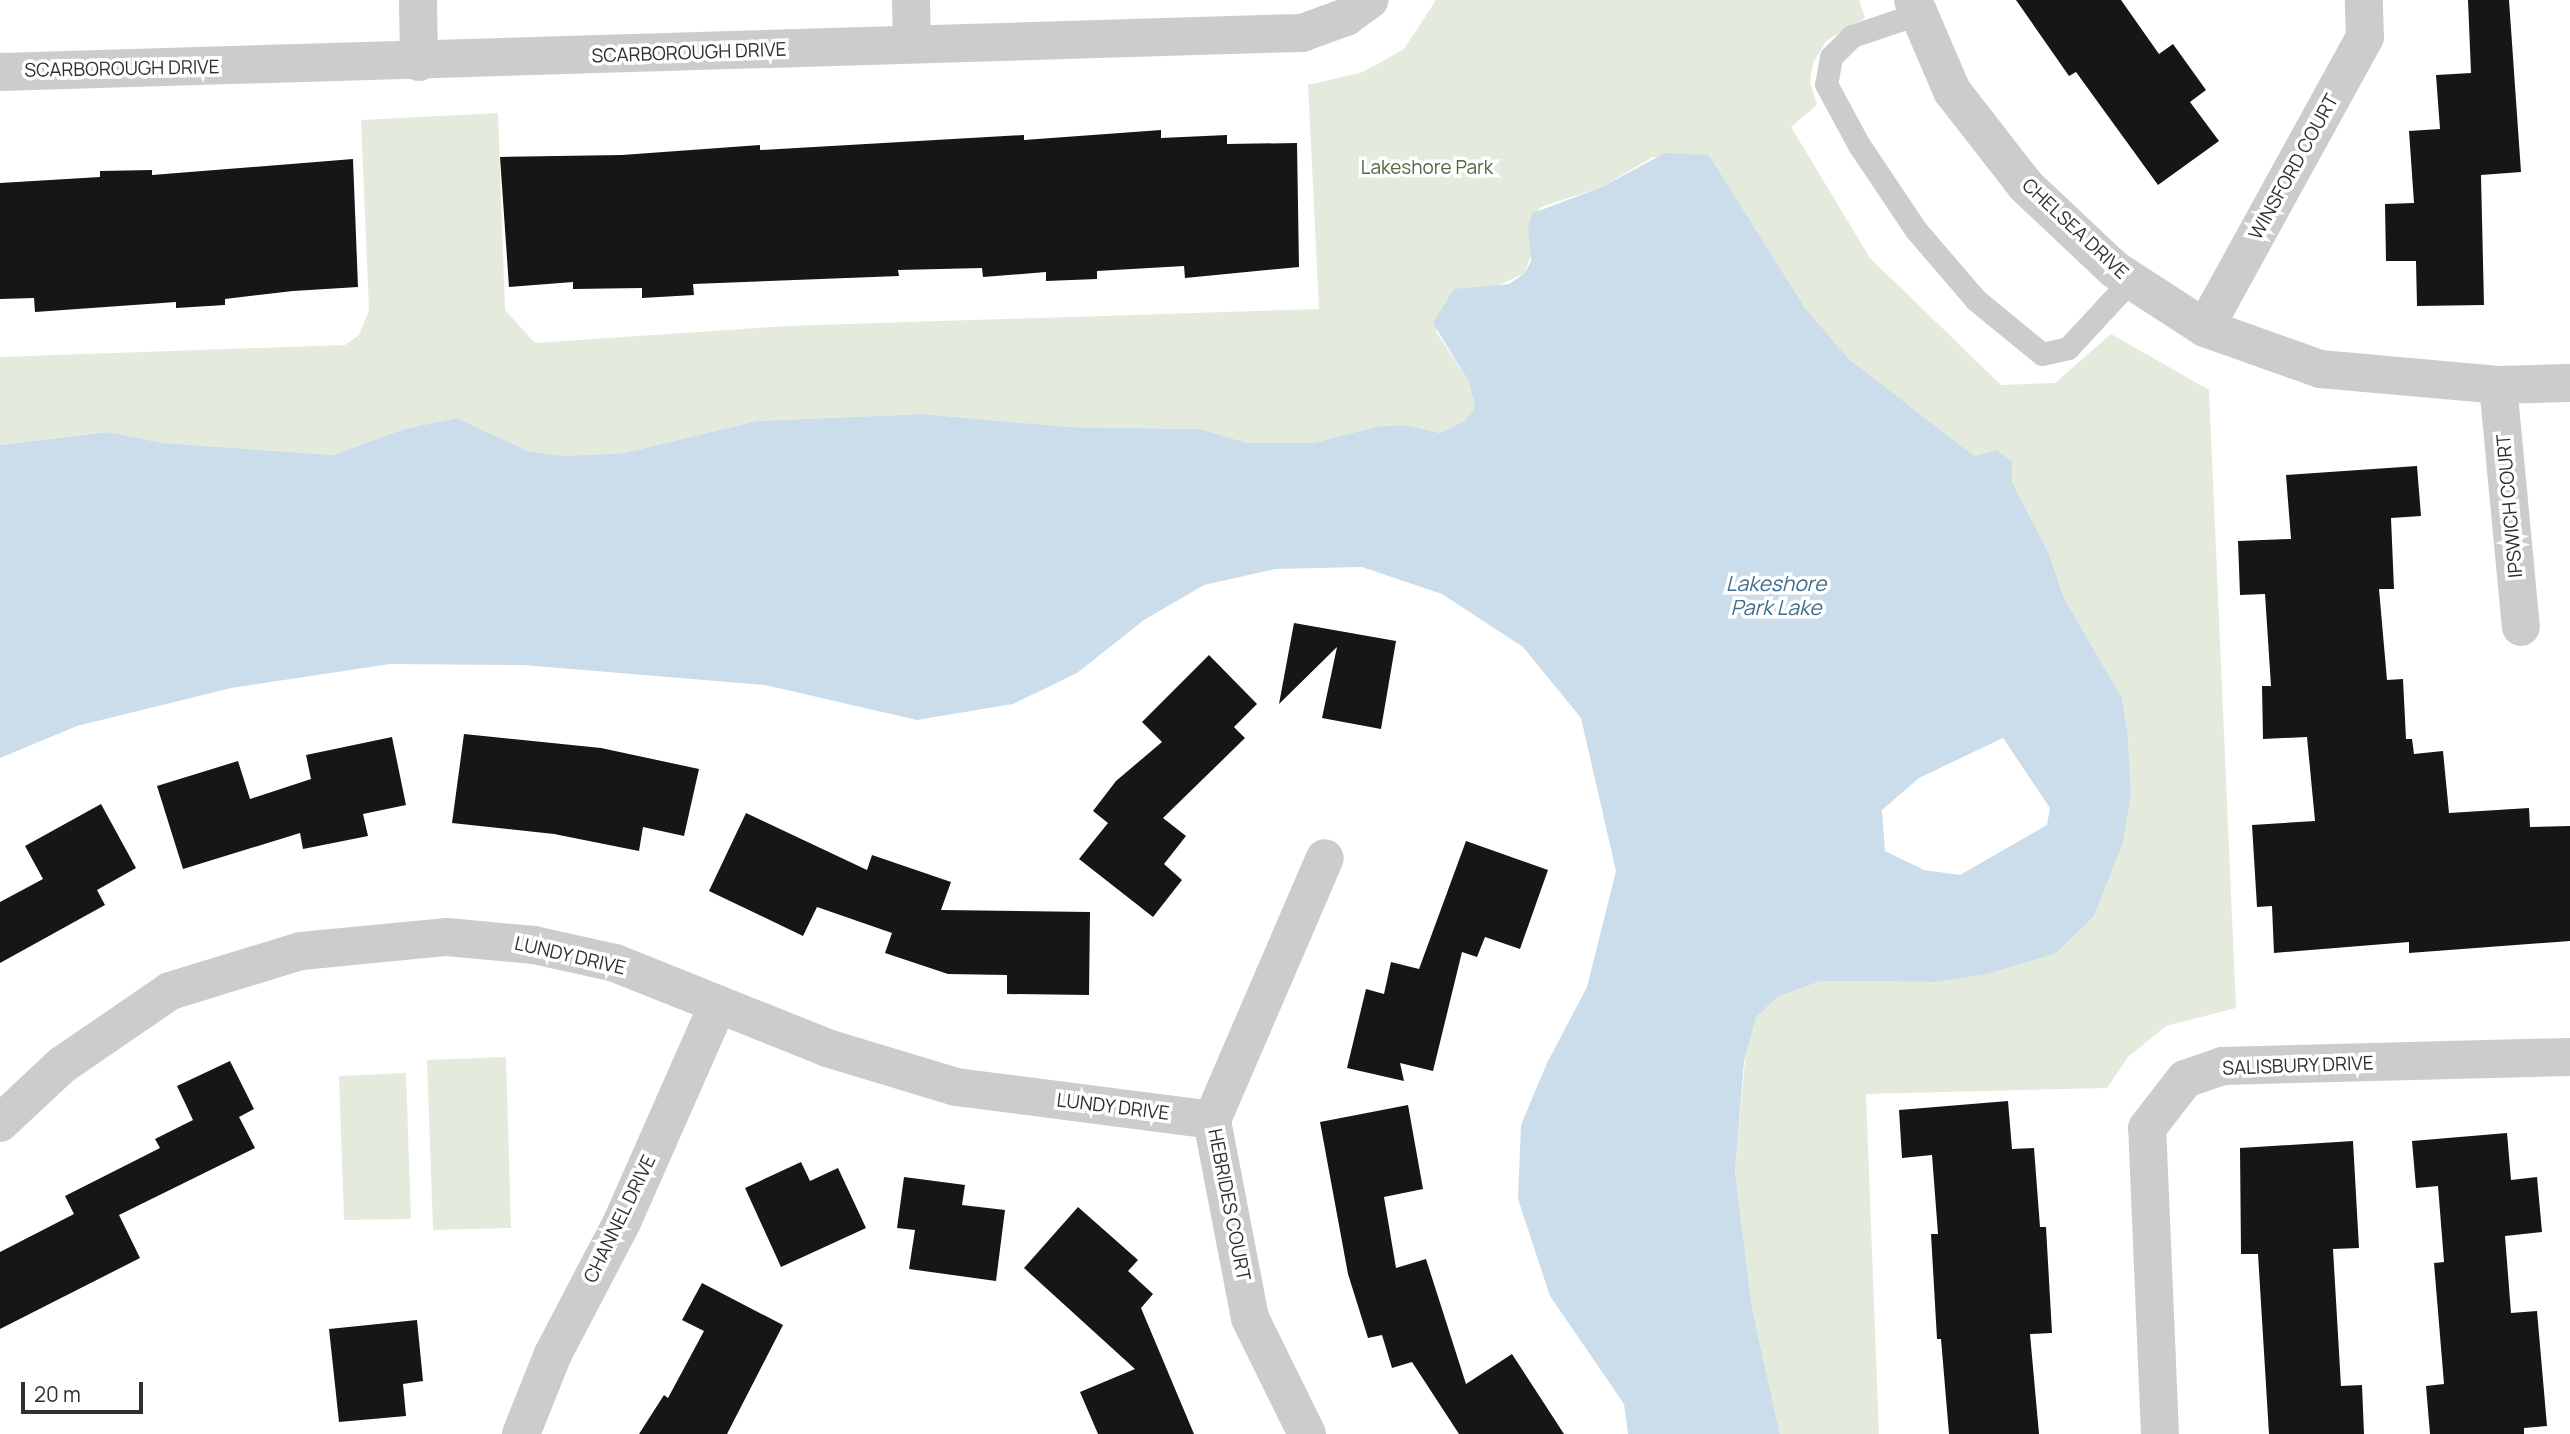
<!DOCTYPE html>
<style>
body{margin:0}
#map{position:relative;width:2570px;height:1434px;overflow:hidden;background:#fff;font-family:Manrope,sans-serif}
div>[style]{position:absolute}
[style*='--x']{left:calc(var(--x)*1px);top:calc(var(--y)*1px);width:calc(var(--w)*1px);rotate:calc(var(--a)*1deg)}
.green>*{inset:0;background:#e4ebdd}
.water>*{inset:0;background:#cbddea}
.building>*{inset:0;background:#161616}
.service>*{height:23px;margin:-11.5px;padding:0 11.5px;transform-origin:11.5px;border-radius:11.5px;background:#ccc}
.minor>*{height:38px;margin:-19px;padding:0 19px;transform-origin:19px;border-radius:19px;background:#ccc}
span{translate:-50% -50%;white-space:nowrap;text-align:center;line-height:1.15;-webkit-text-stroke:7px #fff;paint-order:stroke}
.street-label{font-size:19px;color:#2f2f2f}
.park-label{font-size:19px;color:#51673f}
.water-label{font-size:21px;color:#416d8c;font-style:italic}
.scale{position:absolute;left:21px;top:1382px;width:122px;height:32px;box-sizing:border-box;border:4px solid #2f2f2f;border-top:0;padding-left:9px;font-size:21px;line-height:24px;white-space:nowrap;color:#2f2f2f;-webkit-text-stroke:5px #fff;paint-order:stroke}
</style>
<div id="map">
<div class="green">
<div style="clip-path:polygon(1436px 0,1859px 0,1865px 18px,1826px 41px,1813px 63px,1810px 82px,1817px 105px,1791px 127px,1870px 258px,2001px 385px,2055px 383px,2111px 334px,2209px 390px,2236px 1008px,2166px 1026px,2128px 1057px,2107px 1088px,1866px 1094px,1879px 1434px,1780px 1434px,1752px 1308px,1735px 1172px,1747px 1038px,1756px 1017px,1779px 996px,1799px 985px,1820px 981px,1935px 982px,2131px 793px,2128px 736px,2122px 698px,2064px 598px,2049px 554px,2012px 482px,2012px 461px,1997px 450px,1974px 456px,1849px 359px,1805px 308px,1709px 155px,1653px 157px,1602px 187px,1541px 207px,1528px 226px,1532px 251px,1525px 273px,1497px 286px,1436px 331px,1469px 382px,1475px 407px,1464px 421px,1440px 433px,1405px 425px,1380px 426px,1313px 443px,1248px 443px,1199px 429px,1068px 427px,923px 414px,757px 421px,624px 453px,563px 456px,528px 451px,457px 418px,404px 429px,333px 455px,163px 443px,106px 432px,0 445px,0 357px,345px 345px,359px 335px,369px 310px,361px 120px,498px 113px,505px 310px,535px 343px,786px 326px,1319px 309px,1308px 85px,1363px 72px,1404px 49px)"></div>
<div style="clip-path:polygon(506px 1057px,511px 1228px,433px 1230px,427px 1060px)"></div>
<div style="clip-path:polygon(406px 1073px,411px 1219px,344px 1220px,339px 1076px)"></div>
</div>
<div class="water">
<div style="clip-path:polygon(evenodd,1665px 153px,1709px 155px,1805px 308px,1849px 359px,1974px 456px,1997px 450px,2012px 461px,2012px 482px,2049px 554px,2064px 598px,2122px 698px,2128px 736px,2131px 793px,2123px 842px,2094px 916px,2056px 953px,1987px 974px,1935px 982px,1820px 981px,1779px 996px,1756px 1017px,1744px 1061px,1735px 1172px,1752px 1308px,1780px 1434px,1628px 1434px,1624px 1404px,1550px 1296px,1518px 1199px,1521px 1125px,1547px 1063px,1587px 987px,1616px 871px,1581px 718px,1523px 647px,1442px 594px,1362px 567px,1275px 569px,1204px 585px,1144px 620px,1077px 673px,1013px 704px,917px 720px,765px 685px,523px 665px,390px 664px,231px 688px,77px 726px,0 758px,0 445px,107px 432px,163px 443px,333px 455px,404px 429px,457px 418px,528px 451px,563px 456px,624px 453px,757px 421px,923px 414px,1068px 427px,1199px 429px,1248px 443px,1313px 443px,1380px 426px,1405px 425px,1440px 433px,1464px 421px,1475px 407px,1469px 382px,1433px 323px,1454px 289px,1509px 284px,1525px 273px,1531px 261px,1528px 226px,1533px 213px,1602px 187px,1665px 153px,2003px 738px,2050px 808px,2047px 825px,1960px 875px,1924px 870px,1885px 851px,1882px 810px,1919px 778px,2003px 738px)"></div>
</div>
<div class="building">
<div style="clip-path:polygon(2016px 0,2121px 0,2159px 54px,2173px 44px,2206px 90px,2190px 102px,2219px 141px,2158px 185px,2076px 72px,2069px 76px)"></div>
<div style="clip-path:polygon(2468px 0,2509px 0,2521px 172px,2481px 175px,2484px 305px,2417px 306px,2416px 261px,2386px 261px,2385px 204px,2414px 203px,2409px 131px,2440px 129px,2436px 75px,2471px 73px)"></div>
<div style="clip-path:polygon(1161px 130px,1161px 138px,1227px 135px,1227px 144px,1297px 143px,1299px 267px,1185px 278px,1184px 266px,1097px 271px,1097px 279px,1046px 281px,1046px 272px,983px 277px,982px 268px,898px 270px,899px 276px,693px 284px,694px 295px,642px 298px,642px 288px,573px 289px,573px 282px,509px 287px,500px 157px,622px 155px,760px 145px,760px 150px,1024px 135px,1024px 140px)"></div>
<div style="clip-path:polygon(353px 159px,358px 287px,293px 291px,225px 299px,225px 305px,176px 308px,176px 302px,35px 312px,34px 298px,0 299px,0 183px,100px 177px,100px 171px,152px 170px,152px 175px)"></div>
<div style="clip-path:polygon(2417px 466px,2421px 516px,2391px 518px,2394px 589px,2379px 589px,2387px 680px,2403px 679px,2406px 739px,2412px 739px,2414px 754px,2443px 751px,2449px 813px,2529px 808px,2530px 827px,2570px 826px,2570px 941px,2409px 953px,2409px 942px,2274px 953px,2272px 906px,2257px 907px,2252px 825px,2315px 821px,2307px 737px,2263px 739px,2262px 686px,2271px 686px,2265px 594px,2240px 595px,2238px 541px,2291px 539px,2286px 475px)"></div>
<div style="clip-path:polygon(1294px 623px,1396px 641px,1381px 729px,1322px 718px,1337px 647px,1279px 704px)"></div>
<div style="clip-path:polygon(1209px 655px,1257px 704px,1234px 727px,1245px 738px,1163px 818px,1186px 836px,1164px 864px,1182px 880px,1153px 917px,1079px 859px,1108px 823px,1093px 811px,1116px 781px,1162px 742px,1142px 722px)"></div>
<div style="clip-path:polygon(464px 734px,601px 748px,699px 769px,684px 836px,643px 827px,639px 851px,554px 834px,452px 823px)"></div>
<div style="clip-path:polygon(392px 737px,406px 805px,363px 814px,368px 836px,303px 849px,300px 833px,183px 869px,157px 786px,238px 761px,250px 799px,311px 779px,306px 755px)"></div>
<div style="clip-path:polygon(101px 804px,136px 868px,97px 890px,105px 905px,0 963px,0 902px,43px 879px,25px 846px)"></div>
<div style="clip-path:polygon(746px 813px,867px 870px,872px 855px,951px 882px,941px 910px,1090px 912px,1089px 995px,1007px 994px,1007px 975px,948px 974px,885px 953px,892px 933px,817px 907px,803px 936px,709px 891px)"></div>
<div style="clip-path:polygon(1466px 841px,1548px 870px,1520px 949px,1485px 937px,1477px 957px,1462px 952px,1433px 1071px,1400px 1063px,1404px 1081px,1347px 1068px,1366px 989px,1384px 994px,1391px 962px,1419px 969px)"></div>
<div style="clip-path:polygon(230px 1061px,254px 1109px,239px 1117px,255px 1148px,119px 1215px,140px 1258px,0 1329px,0 1252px,74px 1214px,65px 1196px,160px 1148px,155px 1139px,193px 1120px,177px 1086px)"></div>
<div style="clip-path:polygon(2008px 1101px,2012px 1149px,2034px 1148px,2040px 1227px,2046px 1227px,2052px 1333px,2030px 1334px,2039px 1434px,1949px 1434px,1941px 1339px,1937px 1339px,1931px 1234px,1938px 1234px,1932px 1155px,1902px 1158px,1899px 1110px)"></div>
<div style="clip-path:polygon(1408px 1105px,1423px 1189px,1384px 1197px,1396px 1268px,1426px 1259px,1466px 1384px,1512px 1354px,1564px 1434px,1459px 1434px,1412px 1362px,1392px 1368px,1382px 1335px,1368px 1338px,1348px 1274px,1320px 1122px)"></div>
<div style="clip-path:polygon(2507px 1133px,2511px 1180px,2537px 1177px,2542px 1232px,2505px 1236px,2511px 1313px,2537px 1311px,2547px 1426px,2524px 1428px,2524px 1434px,2430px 1434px,2426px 1386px,2444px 1384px,2434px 1263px,2444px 1262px,2438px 1186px,2416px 1188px,2412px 1141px)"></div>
<div style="clip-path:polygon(2353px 1141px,2359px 1248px,2333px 1249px,2341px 1386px,2362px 1385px,2364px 1434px,2269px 1434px,2258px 1254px,2241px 1254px,2240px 1148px)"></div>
<div style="clip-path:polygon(801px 1162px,810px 1181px,838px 1168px,866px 1228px,781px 1267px,745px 1188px)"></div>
<div style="clip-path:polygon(904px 1177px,965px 1185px,962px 1205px,1005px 1210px,996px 1281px,909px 1269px,915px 1230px,897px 1228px)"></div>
<div style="clip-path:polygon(1078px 1207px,1138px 1260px,1128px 1271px,1153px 1294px,1141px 1308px,1194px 1434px,1098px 1434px,1080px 1392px,1135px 1369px,1024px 1268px)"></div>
<div style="clip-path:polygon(702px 1283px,783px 1325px,727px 1434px,639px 1434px,664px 1395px,668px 1398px,704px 1331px,682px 1320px)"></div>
<div style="clip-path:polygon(417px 1320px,423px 1381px,403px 1384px,406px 1416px,339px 1422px,329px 1329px)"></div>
</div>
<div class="service">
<div style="--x:1917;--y:14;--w:69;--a:161.3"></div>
<div style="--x:1852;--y:36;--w:30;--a:135"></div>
<div style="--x:1831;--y:57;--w:27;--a:100"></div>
<div style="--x:1826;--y:84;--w:69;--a:61.6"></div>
<div style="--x:1859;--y:145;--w:102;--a:56.2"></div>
<div style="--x:1916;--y:230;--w:92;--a:49.4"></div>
<div style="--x:1976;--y:300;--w:85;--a:39.3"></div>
<div style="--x:2042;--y:354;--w:27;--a:-13"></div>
<div style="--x:2068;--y:348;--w:93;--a:-47.2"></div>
</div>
<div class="minor">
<div style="--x:418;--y:0;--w:62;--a:89.1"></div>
<div style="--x:911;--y:0;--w:43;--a:88.7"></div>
<div style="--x:1913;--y:0;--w:99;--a:66.8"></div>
<div style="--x:1952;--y:91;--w:120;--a:52.1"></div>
<div style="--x:2026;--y:186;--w:121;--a:43.3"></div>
<div style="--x:2114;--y:269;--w:108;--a:33"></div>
<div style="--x:2205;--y:328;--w:122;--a:19.6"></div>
<div style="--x:2320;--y:369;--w:179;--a:5.1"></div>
<div style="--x:2498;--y:385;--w:72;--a:-1.6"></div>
<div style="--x:0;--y:72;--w:1303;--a:-1.72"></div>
<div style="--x:1302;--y:33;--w:47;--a:-20"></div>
<div style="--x:1346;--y:17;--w:29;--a:-36"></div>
<div style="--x:2205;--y:328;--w:332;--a:-61.2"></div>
<div style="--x:2365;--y:37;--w:37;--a:-92"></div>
<div style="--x:2498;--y:385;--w:243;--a:84.6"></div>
<div style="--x:0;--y:1123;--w:85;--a:-43.1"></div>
<div style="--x:62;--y:1065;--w:131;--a:-34.4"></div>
<div style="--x:170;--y:991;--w:137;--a:-17"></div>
<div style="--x:301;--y:951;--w:147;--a:-5.5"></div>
<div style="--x:447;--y:937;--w:87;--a:5.3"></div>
<div style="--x:534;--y:945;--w:83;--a:12.5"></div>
<div style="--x:615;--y:963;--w:228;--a:21.8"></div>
<div style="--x:827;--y:1048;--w:135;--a:16.8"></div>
<div style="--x:956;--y:1087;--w:258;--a:7.3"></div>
<div style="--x:521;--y:1434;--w:86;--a:-68.2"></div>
<div style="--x:553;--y:1354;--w:149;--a:-62.4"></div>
<div style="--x:622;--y:1222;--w:238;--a:-66.2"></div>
<div style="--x:1307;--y:1434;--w:129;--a:-116.2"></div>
<div style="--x:1250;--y:1318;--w:202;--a:-100.9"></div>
<div style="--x:1212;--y:1120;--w:285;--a:-66.7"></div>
<div style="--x:2160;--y:1434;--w:306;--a:-92.4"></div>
<div style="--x:2147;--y:1128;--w:62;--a:-52.2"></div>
<div style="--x:2185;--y:1079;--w:39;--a:-19"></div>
<div style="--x:2222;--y:1066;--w:348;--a:-1.5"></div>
</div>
<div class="street-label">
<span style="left:689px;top:53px;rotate:-2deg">SCARBOROUGH DRIVE</span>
<span style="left:122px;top:69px;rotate:-1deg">SCARBOROUGH DRIVE</span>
<span style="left:2294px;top:167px;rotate:-61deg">WINSFORD COURT</span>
<span style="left:2075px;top:229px;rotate:43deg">CHELSEA DRIVE</span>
<span style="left:2510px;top:506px;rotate:-95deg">IPSWICH COURT</span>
<span style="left:570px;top:956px;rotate:13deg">LUNDY DRIVE</span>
<span style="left:2298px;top:1066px;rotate:-2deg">SALISBURY DRIVE</span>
<span style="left:1113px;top:1107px;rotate:7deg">LUNDY DRIVE</span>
<span style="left:1229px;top:1205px;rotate:79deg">HEBRIDES COURT</span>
<span style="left:620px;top:1219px;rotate:-64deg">CHANNEL DRIVE</span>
</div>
<div class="park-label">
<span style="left:1427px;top:168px">Lakeshore Park</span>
</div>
<div class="water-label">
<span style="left:1776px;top:595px">Lakeshore<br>Park Lake</span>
</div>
<div class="scale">20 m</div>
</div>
